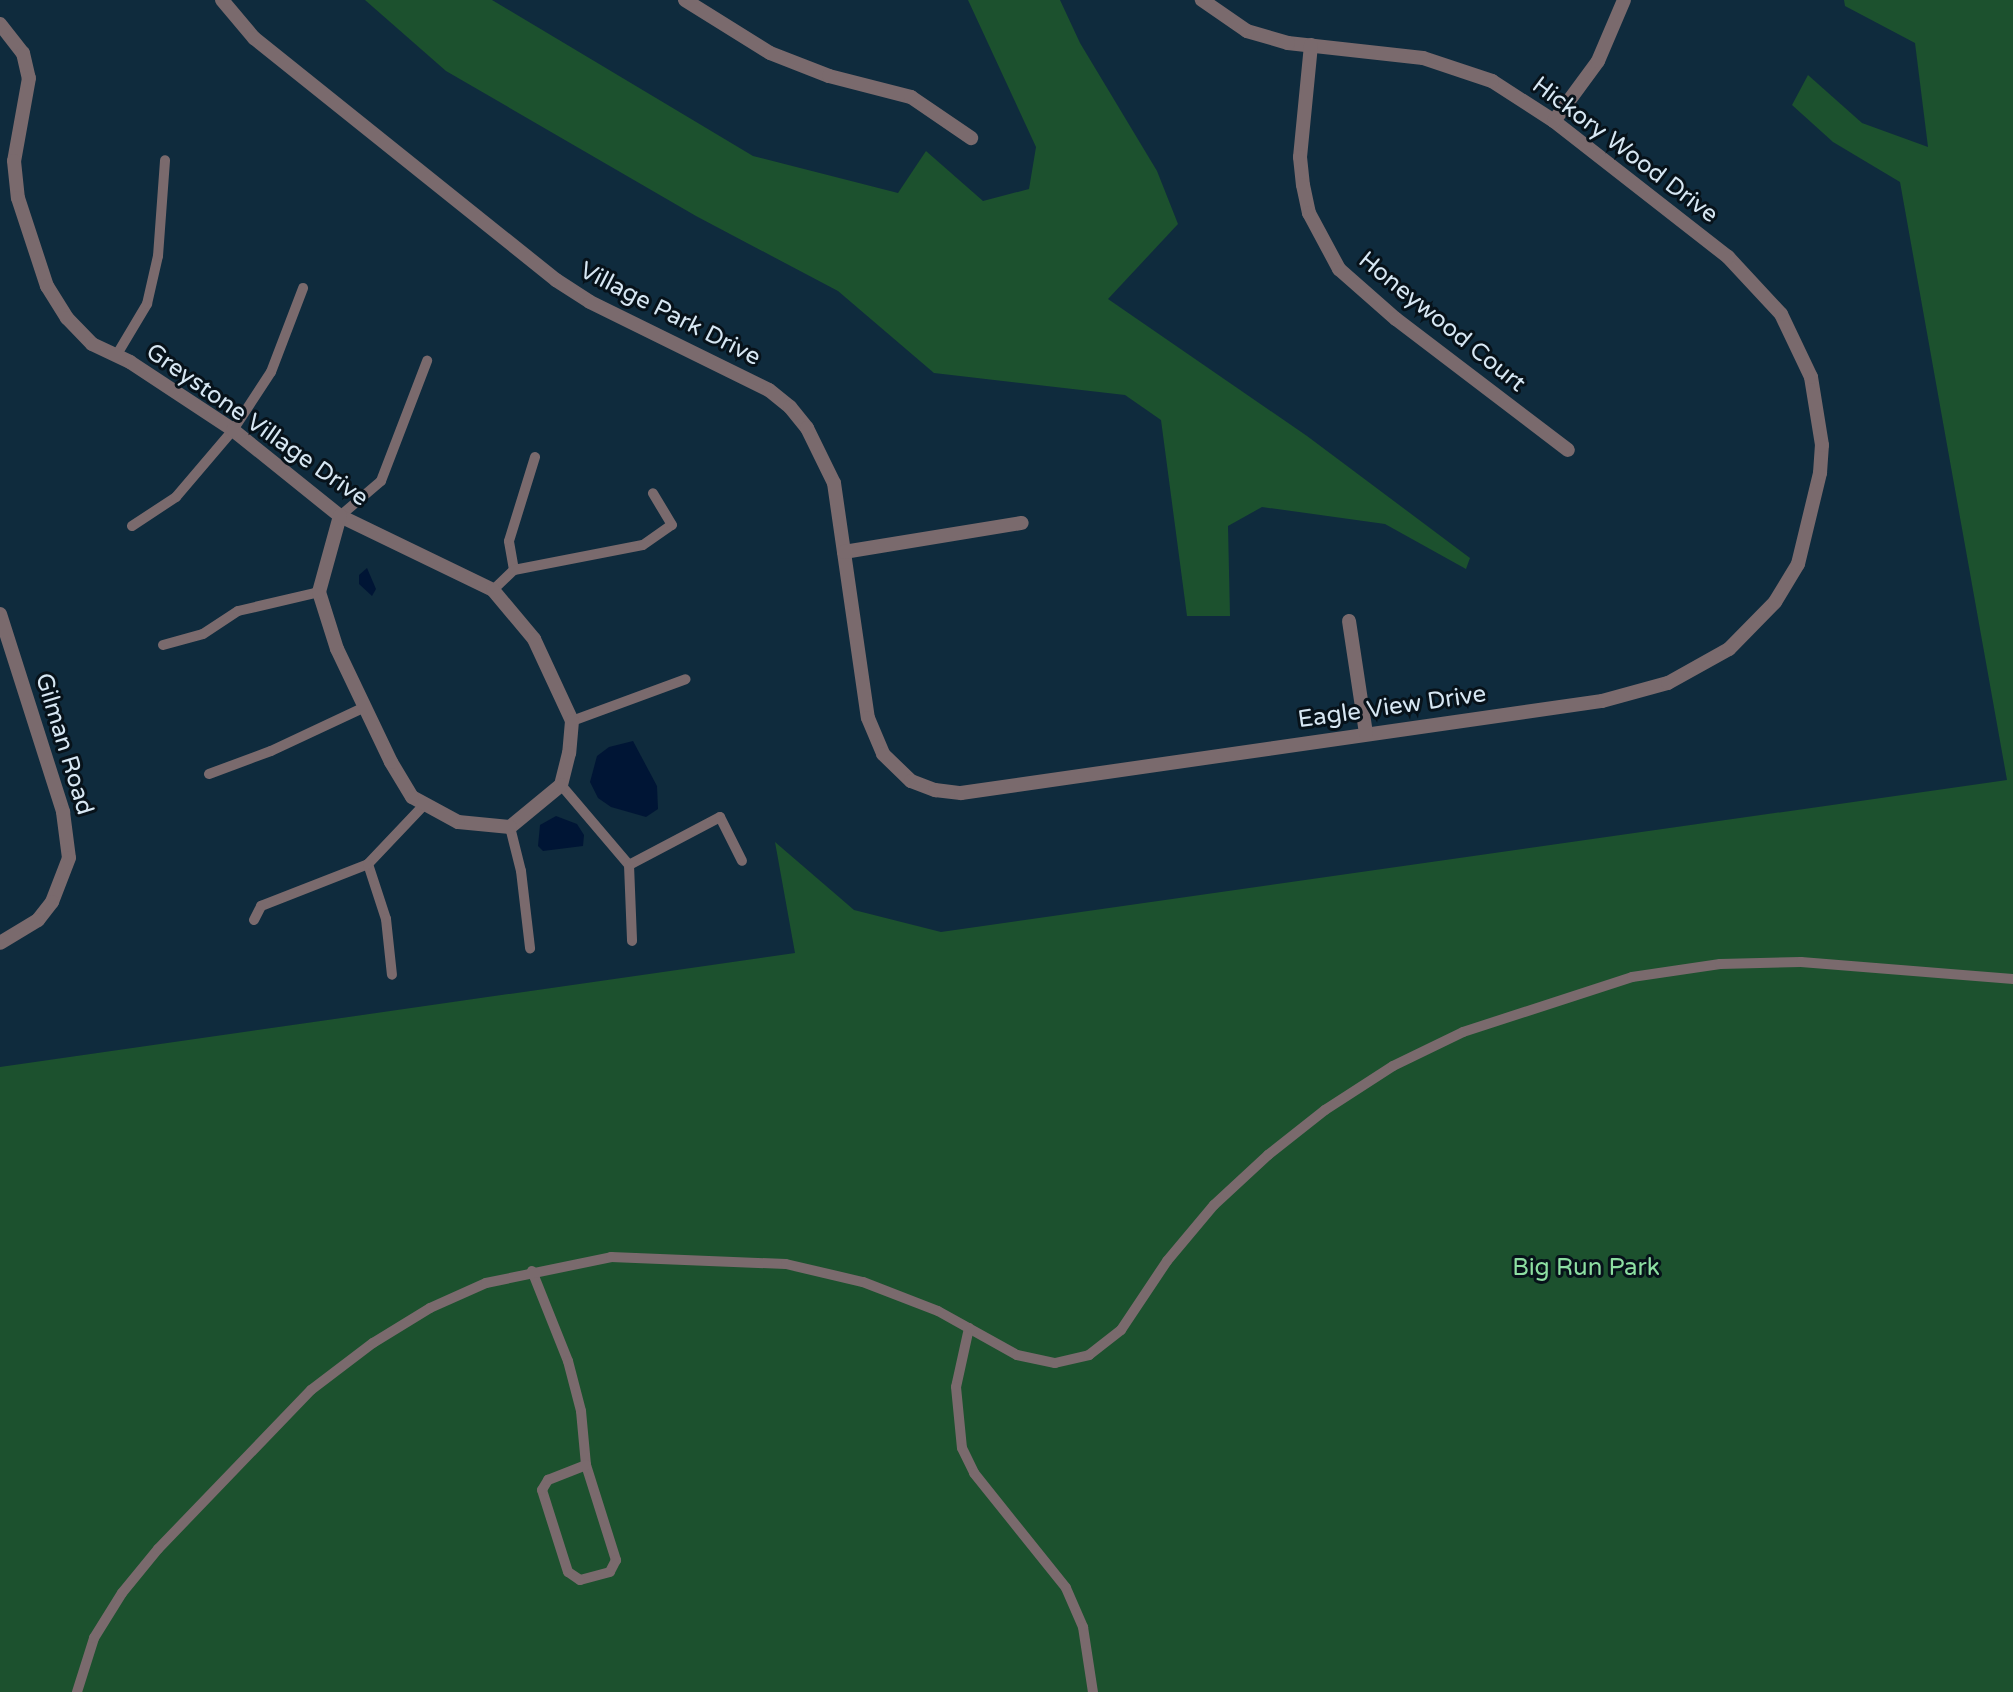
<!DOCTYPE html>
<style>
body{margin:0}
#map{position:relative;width:2013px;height:1692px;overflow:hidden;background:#0f2b3d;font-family:"Varela Round",sans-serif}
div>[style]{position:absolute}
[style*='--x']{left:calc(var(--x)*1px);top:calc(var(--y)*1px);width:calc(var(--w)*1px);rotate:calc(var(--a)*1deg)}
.green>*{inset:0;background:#1c512e}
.water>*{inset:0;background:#001535}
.lane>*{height:10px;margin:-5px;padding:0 5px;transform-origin:5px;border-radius:5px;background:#7a6a6d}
.street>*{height:14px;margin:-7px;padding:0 7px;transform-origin:7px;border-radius:7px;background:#7a6a6d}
span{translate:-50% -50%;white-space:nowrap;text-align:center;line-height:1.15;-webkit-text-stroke:6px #07121a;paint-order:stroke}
.street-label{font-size:24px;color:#d7e7f3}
.park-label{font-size:24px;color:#8ddfa2}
</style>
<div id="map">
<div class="green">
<div style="clip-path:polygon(365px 0,492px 0,753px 156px,898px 193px,926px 151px,983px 201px,1029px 189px,1036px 147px,968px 0,1060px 0,1080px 43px,1157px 171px,1178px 224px,1108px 299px,1307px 436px,1470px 558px,1466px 569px,1385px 524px,1262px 507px,1228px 526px,1230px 616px,1187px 616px,1161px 420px,1125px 395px,934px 373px,838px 291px,696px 216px,446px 71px)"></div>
<div style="clip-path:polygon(1844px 0,2013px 0,2013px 1692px,0 1692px,0 1067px,795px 953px,775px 842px,854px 910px,941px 932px,2007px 780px,1900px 182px,1833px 142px,1792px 105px,1808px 75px,1862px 123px,1928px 147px,1915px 43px,1845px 6px)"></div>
</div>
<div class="water">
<div style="clip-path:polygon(367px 568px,376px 589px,372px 596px,359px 584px,359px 575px)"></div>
<div style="clip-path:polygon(633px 741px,657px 786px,658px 809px,646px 817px,611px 807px,598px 798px,590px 782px,597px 756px,609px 747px)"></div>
<div style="clip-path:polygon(556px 816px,577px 824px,584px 835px,583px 846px,543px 851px,538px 846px,540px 825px)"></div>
</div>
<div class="lane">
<div style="--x:116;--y:356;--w:61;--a:-59.2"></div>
<div style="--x:147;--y:304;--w:49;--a:-77.1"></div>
<div style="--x:158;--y:256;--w:96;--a:-85.8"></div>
<div style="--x:340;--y:516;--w:54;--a:-40.5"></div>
<div style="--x:381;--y:481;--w:129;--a:-69"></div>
<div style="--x:132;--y:526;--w:53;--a:-33.4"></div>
<div style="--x:176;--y:497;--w:88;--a:-49.6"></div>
<div style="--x:233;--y:430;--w:69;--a:-56.8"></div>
<div style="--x:271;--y:372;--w:90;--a:-69.1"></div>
<div style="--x:514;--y:570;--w:29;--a:-100"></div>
<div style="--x:509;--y:541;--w:88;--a:-72.8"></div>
<div style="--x:493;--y:590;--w:29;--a:-44"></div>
<div style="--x:514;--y:570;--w:131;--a:-11"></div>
<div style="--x:643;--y:545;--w:35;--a:-35"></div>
<div style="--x:672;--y:525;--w:37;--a:-121"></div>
<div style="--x:163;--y:645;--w:41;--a:-15.4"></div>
<div style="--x:203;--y:634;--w:42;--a:-33.3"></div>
<div style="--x:238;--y:611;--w:83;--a:-13.2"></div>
<div style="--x:572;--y:721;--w:121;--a:-20.2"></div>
<div style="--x:209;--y:774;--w:66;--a:-20.4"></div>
<div style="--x:271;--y:751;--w:104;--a:-25.1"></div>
<div style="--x:561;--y:785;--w:105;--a:49.6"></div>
<div style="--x:629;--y:865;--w:76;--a:87.7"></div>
<div style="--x:510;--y:827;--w:45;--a:76"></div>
<div style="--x:521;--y:871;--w:78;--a:83.3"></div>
<div style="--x:368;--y:864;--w:58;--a:71.9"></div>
<div style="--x:386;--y:919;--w:56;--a:83.9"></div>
<div style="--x:629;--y:865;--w:103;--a:-27.8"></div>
<div style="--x:720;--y:817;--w:49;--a:63.4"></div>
<div style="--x:254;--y:920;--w:16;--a:-63"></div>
<div style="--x:261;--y:906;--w:115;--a:-21.4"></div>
<div style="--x:368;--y:864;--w:83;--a:-46.5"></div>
<div style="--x:532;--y:1271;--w:97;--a:68.2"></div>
<div style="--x:568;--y:1361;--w:52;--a:75.4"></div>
<div style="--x:581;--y:1411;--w:54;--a:84.7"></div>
<div style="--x:586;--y:1465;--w:100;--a:72.5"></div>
<div style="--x:616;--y:1560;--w:13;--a:117"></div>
<div style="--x:610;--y:1572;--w:31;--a:165"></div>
<div style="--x:580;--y:1580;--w:14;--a:-146"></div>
<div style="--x:568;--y:1572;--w:86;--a:-107.6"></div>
<div style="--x:542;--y:1490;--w:12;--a:-59"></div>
<div style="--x:548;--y:1480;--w:41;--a:-21.5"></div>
<div style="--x:969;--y:1328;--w:60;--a:102.4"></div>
<div style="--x:956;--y:1387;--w:61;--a:84.4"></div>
<div style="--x:962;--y:1448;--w:28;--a:64"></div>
<div style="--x:974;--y:1473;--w:147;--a:51.3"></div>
<div style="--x:1066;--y:1588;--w:43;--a:66.4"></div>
<div style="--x:1083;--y:1627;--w:66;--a:81.3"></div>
<div style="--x:77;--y:1692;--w:57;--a:-72.5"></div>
<div style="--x:94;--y:1638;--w:53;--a:-58.1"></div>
<div style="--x:122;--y:1593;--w:57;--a:-50.7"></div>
<div style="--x:158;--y:1549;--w:221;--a:-46.1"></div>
<div style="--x:311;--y:1390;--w:78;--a:-37.2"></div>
<div style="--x:373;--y:1343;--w:67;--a:-31.6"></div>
<div style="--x:430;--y:1308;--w:61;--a:-24.1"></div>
<div style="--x:486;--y:1283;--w:128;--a:-11.7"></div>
<div style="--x:611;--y:1257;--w:175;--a:2.3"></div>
<div style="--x:786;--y:1264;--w:79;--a:13.2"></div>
<div style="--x:863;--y:1282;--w:80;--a:21.1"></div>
<div style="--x:938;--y:1311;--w:90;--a:29.1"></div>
<div style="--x:1017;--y:1355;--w:39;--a:12"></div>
<div style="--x:1055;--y:1363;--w:35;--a:-13"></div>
<div style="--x:1089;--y:1355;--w:41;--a:-38"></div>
<div style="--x:1121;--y:1330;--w:83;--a:-56.3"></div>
<div style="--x:1167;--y:1261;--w:73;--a:-50"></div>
<div style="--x:1214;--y:1205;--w:74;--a:-42.8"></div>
<div style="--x:1268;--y:1155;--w:73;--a:-38.3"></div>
<div style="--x:1325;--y:1110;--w:81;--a:-32.9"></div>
<div style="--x:1393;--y:1066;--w:78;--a:-25.9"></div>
<div style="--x:1463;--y:1032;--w:178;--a:-18"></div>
<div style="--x:1632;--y:977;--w:89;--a:-8.4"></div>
<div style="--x:1720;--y:964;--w:81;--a:-1.4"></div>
<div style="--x:1801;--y:962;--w:213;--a:4.6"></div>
</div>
<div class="street">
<div style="--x:222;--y:0;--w:50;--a:49.9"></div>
<div style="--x:254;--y:38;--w:387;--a:38.7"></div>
<div style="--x:556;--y:280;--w:40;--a:32.9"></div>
<div style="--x:590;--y:302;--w:199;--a:26.2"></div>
<div style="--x:769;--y:390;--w:27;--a:39"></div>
<div style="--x:790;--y:407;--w:27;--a:51"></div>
<div style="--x:807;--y:428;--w:61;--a:63.9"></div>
<div style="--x:834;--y:483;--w:237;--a:81.8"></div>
<div style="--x:868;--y:718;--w:39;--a:67"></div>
<div style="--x:883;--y:754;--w:39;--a:44"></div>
<div style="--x:911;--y:781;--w:26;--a:21"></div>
<div style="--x:935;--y:790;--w:26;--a:7"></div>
<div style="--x:961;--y:793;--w:648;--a:-8.17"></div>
<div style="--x:1602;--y:701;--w:68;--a:-15.3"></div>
<div style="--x:1668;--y:683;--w:70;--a:-29.1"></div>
<div style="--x:1729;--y:649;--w:66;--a:-45.6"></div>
<div style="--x:1775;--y:602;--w:44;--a:-58.8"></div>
<div style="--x:1798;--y:564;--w:94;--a:-76.4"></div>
<div style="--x:1820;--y:473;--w:28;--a:-86"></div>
<div style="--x:1822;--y:445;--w:69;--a:-99.2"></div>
<div style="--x:1811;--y:377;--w:70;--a:-115.5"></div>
<div style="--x:1781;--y:314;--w:78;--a:-132.9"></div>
<div style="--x:1728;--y:257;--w:221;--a:-142"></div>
<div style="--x:1554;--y:121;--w:74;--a:-147.2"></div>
<div style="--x:1492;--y:81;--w:73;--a:-161.6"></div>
<div style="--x:1423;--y:58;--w:136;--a:-173.7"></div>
<div style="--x:1288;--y:43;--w:43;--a:-163.7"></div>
<div style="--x:1247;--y:31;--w:55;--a:-145.4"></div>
<div style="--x:685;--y:0;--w:100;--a:31.9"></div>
<div style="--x:770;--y:53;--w:63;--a:21.3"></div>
<div style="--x:829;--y:76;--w:85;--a:14.4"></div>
<div style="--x:911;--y:97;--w:73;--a:34.3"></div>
<div style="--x:0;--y:24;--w:37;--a:52"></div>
<div style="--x:23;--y:53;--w:26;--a:77"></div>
<div style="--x:29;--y:78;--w:84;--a:100.2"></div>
<div style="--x:14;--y:161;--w:37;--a:84"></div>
<div style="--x:18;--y:198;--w:93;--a:71.8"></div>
<div style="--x:47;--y:286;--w:38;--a:58"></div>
<div style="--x:67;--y:318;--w:36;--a:46"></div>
<div style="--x:92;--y:344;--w:42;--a:25.3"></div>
<div style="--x:130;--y:362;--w:123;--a:33.4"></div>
<div style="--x:233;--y:430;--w:137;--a:38.8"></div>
<div style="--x:340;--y:516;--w:170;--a:25.8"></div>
<div style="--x:493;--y:590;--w:64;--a:50.1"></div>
<div style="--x:534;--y:639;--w:90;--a:65.1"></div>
<div style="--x:572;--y:721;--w:32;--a:95"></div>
<div style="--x:569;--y:753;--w:33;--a:104"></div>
<div style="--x:561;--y:785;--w:66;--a:140.5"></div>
<div style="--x:510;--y:827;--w:52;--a:-174.5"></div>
<div style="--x:458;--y:822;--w:52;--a:-151.5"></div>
<div style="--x:412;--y:797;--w:41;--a:-121"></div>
<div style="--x:391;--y:762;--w:125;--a:-115.5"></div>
<div style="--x:337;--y:649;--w:60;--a:-107.5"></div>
<div style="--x:319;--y:592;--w:79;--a:-74.6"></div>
<div style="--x:1311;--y:45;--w:113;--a:95.6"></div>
<div style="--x:1300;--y:157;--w:28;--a:84"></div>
<div style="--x:1303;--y:185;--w:29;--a:78"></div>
<div style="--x:1309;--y:213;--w:64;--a:61.8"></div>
<div style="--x:1339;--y:269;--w:76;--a:41.3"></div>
<div style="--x:1396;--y:319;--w:216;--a:37.3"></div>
<div style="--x:1554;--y:121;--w:74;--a:-53.7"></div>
<div style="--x:1598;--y:61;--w:66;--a:-66.9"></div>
<div style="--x:844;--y:552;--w:180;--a:-9.3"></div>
<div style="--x:0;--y:614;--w:208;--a:72.3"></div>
<div style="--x:63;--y:812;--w:46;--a:82.6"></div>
<div style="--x:69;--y:858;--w:47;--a:111.1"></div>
<div style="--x:52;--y:902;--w:23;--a:128"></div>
<div style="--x:38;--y:920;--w:44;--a:148.8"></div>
<div style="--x:1349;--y:621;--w:114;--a:81.4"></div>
</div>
<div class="street-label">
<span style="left:1625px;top:150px;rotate:37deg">Hickory Wood Drive</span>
<span style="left:670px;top:314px;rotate:27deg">Village Park Drive</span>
<span style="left:1442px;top:322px;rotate:39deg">Honeywood Court</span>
<span style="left:257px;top:425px;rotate:35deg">Greystone Village Drive</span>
<span style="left:1392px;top:707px;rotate:-8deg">Eagle View Drive</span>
<span style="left:64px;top:744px;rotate:73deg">Gilman Road</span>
</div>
<div class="park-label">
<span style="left:1586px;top:1268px">Big Run Park</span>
</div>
</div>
